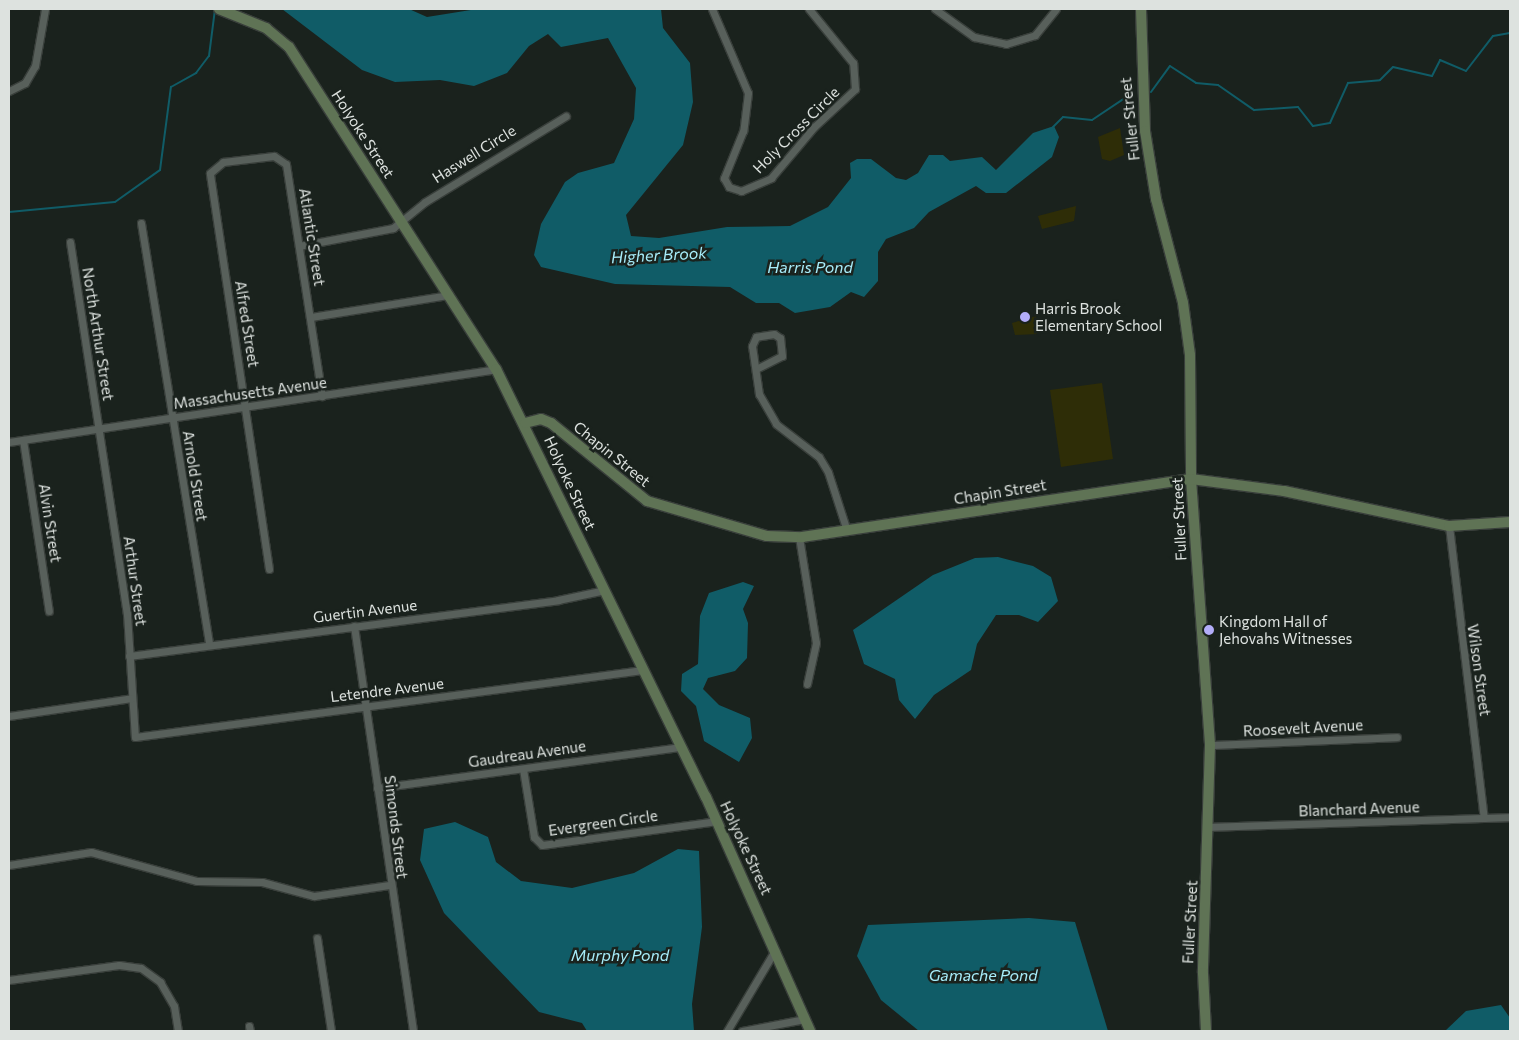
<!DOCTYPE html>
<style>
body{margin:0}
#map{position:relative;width:1519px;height:1040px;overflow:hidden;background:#1a221d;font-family:Commissioner,sans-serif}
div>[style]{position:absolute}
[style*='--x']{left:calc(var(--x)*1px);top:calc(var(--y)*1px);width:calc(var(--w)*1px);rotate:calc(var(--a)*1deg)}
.green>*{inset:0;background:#2e2d07}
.water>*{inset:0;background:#105c67}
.stream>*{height:2px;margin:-1px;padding:0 1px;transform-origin:1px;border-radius:1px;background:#105c67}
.roads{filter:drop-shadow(1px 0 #393f3b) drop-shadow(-1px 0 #393f3b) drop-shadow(0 1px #393f3b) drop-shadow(0 -1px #393f3b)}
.street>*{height:7px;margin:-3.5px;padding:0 3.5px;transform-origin:3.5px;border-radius:3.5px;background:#58605b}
.secondary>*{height:10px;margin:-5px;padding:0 5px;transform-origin:5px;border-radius:5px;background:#5f7355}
.dots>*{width:14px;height:14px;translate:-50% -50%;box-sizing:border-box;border:2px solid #1a221d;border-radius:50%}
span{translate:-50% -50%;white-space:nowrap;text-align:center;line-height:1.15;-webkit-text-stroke:5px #1a221d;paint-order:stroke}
.street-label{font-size:15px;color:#dde2df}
.poi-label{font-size:15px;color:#dde2df}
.left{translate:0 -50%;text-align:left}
.water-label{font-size:16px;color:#a7edfa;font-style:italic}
.frame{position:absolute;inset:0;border:10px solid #dde2df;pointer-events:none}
</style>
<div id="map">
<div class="green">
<div style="clip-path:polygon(1120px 128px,1124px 155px,1110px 161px,1102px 159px,1098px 137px)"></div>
<div style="clip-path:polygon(1076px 206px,1074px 221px,1042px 229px,1038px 216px)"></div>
<div style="clip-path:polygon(1036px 316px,1038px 334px,1015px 335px,1012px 323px)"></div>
<div style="clip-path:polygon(1102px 383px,1113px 459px,1061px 467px,1050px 390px)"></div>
</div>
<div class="water">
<div style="clip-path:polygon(282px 9px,409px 9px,427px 17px,477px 9px,661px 9px,663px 28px,690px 63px,693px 102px,683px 145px,626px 215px,631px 236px,659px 238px,727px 227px,790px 226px,828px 207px,851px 178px,850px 163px,857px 159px,871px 159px,896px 178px,906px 180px,918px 173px,929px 155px,943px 155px,950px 161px,982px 157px,996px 170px,1033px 133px,1054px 126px,1059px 137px,1052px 157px,1006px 193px,986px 193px,976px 186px,929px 212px,914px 228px,886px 239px,878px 252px,878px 281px,864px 297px,851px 292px,830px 307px,795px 313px,779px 303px,756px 303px,730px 287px,615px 284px,541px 267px,534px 255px,541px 224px,565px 182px,578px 173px,614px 163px,634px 119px,636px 88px,608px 38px,561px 47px,548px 34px,529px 46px,507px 73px,474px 86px,440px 80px,395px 82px,362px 70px)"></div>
<div style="clip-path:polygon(998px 557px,1033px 566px,1051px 577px,1058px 601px,1038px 622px,1019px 615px,996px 615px,977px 644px,971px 670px,934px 695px,915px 719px,899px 700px,895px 679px,864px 664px,853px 630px,933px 575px,975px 558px)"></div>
<div style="clip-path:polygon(743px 582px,754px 586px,743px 609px,748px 623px,747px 658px,735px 671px,708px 678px,703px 689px,719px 705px,750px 718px,752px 738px,739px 762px,704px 741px,696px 706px,681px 691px,682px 674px,698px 664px,700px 616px,709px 593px)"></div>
<div style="clip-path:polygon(455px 822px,488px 837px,496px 862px,521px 881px,572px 888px,634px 873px,678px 849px,699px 851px,702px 927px,692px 1004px,694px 1031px,587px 1031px,582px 1023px,539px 1012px,444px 913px,420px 860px,424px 829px)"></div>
<div style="clip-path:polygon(1029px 918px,1075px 922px,1108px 1031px,919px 1031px,881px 1000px,857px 956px,868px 925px)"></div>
<div style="clip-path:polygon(1501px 1005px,1510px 1018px,1510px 1031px,1445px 1031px,1466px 1011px)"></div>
</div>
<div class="stream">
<div style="--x:1151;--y:92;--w:32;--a:-54"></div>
<div style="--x:1170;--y:66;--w:31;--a:33"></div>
<div style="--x:1196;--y:83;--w:22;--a:5"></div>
<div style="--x:1218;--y:85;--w:44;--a:34.8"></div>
<div style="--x:1254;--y:110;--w:44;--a:-3.9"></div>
<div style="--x:1298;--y:107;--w:24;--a:52"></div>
<div style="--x:1313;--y:126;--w:17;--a:-10"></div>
<div style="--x:1330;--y:123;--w:44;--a:-65.8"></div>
<div style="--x:1348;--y:83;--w:32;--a:-5"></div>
<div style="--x:1380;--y:80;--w:18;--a:-45"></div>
<div style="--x:1393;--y:67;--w:40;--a:13"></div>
<div style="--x:1432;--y:76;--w:18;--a:-63"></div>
<div style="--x:1440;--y:60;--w:28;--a:23"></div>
<div style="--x:1466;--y:71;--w:44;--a:-52.4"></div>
<div style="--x:1493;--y:36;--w:17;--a:-10"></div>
<div style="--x:1053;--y:127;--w:14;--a:-45"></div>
<div style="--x:1063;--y:117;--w:29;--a:6"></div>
<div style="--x:1092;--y:120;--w:47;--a:-33.7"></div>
<div style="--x:9;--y:212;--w:106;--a:-5.4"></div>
<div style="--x:115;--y:202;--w:55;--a:-35.4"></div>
<div style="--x:160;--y:170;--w:84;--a:-82.5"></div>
<div style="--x:171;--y:87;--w:29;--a:-29"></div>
<div style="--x:196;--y:73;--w:21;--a:-53"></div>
<div style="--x:209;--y:56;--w:47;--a:-82.7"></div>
</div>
<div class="roads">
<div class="street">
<div style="--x:712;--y:9;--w:91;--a:66.8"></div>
<div style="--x:748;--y:93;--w:38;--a:97"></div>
<div style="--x:743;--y:131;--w:51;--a:112"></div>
<div style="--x:724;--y:178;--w:10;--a:61"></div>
<div style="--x:729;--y:187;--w:13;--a:18"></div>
<div style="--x:741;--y:191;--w:33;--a:-23"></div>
<div style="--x:771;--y:178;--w:67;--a:-49.9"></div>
<div style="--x:814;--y:127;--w:56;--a:-42.8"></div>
<div style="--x:855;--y:89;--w:26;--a:-94"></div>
<div style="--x:853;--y:63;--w:70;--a:-129.2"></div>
<div style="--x:935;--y:9;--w:48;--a:35.7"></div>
<div style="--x:974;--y:37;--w:33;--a:12"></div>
<div style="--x:1006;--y:44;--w:30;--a:-17"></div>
<div style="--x:1035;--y:35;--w:33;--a:-51"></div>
<div style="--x:9;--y:91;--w:18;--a:-27"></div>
<div style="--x:25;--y:83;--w:20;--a:-60"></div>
<div style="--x:35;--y:66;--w:58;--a:-80"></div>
<div style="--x:141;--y:223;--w:427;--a:80.8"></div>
<div style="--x:70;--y:242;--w:376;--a:81.3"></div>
<div style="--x:127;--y:614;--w:123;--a:86.3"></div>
<div style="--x:135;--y:737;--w:512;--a:-7.51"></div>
<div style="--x:299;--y:246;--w:96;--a:-10.8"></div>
<div style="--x:393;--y:228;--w:41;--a:-39.1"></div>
<div style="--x:425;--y:202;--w:165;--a:-31.4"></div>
<div style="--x:311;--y:317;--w:140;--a:-9.1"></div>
<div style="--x:756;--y:369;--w:29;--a:-27"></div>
<div style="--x:782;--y:356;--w:18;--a:-96"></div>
<div style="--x:780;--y:338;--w:7;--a:-146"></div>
<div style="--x:774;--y:334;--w:18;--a:171"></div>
<div style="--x:756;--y:337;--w:10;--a:114"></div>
<div style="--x:752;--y:346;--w:49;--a:81.7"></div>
<div style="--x:759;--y:394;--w:34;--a:60"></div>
<div style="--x:776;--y:424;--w:54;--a:37.5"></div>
<div style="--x:819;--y:457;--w:17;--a:59"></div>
<div style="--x:828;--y:472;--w:62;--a:72.1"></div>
<div style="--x:23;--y:440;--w:173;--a:81.4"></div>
<div style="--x:9;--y:442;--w:492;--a:-8.5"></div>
<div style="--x:1449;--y:526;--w:294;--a:83.2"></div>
<div style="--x:799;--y:537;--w:107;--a:80.9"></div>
<div style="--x:816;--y:643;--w:42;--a:102.4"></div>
<div style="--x:269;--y:569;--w:400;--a:-98.5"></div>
<div style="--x:210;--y:173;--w:17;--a:-40"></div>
<div style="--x:223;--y:162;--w:51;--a:-6.7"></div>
<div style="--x:274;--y:156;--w:14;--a:34"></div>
<div style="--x:286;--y:164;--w:235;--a:81.2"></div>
<div style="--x:354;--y:626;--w:409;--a:81.7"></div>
<div style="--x:129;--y:656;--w:433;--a:-7.4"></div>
<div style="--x:558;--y:600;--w:48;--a:-12"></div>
<div style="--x:9;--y:716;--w:124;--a:-8.3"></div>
<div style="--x:1210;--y:745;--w:187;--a:-2.4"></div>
<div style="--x:523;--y:769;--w:69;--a:80.8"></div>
<div style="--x:534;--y:837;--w:11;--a:45"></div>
<div style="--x:542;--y:845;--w:177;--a:-7.8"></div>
<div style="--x:377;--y:788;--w:307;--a:-7.7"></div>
<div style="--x:1209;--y:827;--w:301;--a:-1.9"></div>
<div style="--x:9;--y:865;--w:83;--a:-9"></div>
<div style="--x:91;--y:852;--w:110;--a:15.3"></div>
<div style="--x:197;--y:881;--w:65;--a:0.9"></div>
<div style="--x:262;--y:882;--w:54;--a:15.1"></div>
<div style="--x:314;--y:896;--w:76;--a:-8.3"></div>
<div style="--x:317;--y:938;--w:94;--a:81.4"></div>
<div style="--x:9;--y:980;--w:111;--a:-7.8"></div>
<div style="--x:119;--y:965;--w:22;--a:8"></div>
<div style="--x:141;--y:968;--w:24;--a:36"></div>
<div style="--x:160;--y:982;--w:28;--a:60"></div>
<div style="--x:174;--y:1006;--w:25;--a:81"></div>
<div style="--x:249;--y:1026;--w:5;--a:79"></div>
<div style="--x:727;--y:1031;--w:94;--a:-59.3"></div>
<div style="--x:742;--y:1031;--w:64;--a:-10.8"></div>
</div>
<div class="secondary">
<div style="--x:219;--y:9;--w:51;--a:22"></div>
<div style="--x:266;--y:28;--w:30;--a:40"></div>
<div style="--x:289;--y:47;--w:383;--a:57.3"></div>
<div style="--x:496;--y:369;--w:477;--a:63.9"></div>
<div style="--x:706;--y:797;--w:256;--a:66"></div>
<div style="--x:1141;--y:9;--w:122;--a:88.1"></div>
<div style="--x:1145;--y:131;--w:69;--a:80.8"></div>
<div style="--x:1156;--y:199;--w:107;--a:75.4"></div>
<div style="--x:1183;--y:303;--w:52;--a:82.3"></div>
<div style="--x:1190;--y:355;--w:124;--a:89.5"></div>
<div style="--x:1191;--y:479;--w:267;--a:85.9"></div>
<div style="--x:1210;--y:745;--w:228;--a:91.8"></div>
<div style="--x:1203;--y:973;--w:58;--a:87"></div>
<div style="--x:525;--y:423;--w:16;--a:-14"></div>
<div style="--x:541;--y:419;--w:11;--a:22"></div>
<div style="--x:551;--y:423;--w:124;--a:39.1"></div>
<div style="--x:647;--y:501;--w:125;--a:16.3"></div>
<div style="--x:767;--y:536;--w:35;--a:2"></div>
<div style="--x:802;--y:537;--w:393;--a:-8.5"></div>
<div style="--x:1191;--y:479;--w:94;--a:7.4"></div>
<div style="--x:1284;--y:491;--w:169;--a:12"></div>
<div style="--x:1449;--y:526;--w:61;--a:-3.8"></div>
</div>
</div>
<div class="dots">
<div style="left:1025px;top:317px;background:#b3adf9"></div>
<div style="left:1209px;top:630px;background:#b3adf9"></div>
</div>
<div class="street-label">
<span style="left:1130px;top:119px;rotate:-96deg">Fuller Street</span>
<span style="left:796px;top:130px;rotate:-45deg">Holy Cross Circle</span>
<span style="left:363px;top:134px;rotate:57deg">Holyoke Street</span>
<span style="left:474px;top:154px;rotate:-32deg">Haswell Circle</span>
<span style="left:312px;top:237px;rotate:81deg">Atlantic Street</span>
<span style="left:247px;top:324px;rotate:81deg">Alfred Street</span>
<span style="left:98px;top:334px;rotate:81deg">North Arthur Street</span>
<span style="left:250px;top:393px;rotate:-8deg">Massachusetts Avenue</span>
<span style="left:612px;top:454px;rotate:39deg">Chapin Street</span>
<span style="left:195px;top:476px;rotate:81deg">Arnold Street</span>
<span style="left:570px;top:483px;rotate:65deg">Holyoke Street</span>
<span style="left:1000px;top:492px;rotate:-9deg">Chapin Street</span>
<span style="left:1179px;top:519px;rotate:-93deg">Fuller Street</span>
<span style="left:50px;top:523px;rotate:81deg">Alvin Street</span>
<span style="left:135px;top:581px;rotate:82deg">Arthur Street</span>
<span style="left:365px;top:611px;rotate:-7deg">Guertin Avenue</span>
<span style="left:1479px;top:670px;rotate:82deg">Wilson Street</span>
<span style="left:387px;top:690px;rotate:-7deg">Letendre Avenue</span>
<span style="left:1303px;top:728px;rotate:-3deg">Roosevelt Avenue</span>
<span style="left:527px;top:754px;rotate:-8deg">Gaudreau Avenue</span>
<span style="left:1359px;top:809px;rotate:-2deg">Blanchard Avenue</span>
<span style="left:603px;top:823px;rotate:-8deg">Evergreen Circle</span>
<span style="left:396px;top:827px;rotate:83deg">Simonds Street</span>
<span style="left:746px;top:848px;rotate:65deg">Holyoke Street</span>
<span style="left:1190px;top:922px;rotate:-87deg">Fuller Street</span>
</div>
<div class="poi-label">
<span class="left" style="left:1035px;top:317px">Harris Brook<br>Elementary School</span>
<span class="left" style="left:1219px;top:630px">Kingdom Hall of<br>Jehovahs Witnesses</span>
</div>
<div class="water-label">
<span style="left:659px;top:255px;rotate:-3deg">Higher Brook</span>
<span style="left:810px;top:267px">Harris Pond</span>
<span style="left:620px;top:955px">Murphy Pond</span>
<span style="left:983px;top:975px">Gamache Pond</span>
</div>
<div class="frame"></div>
</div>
